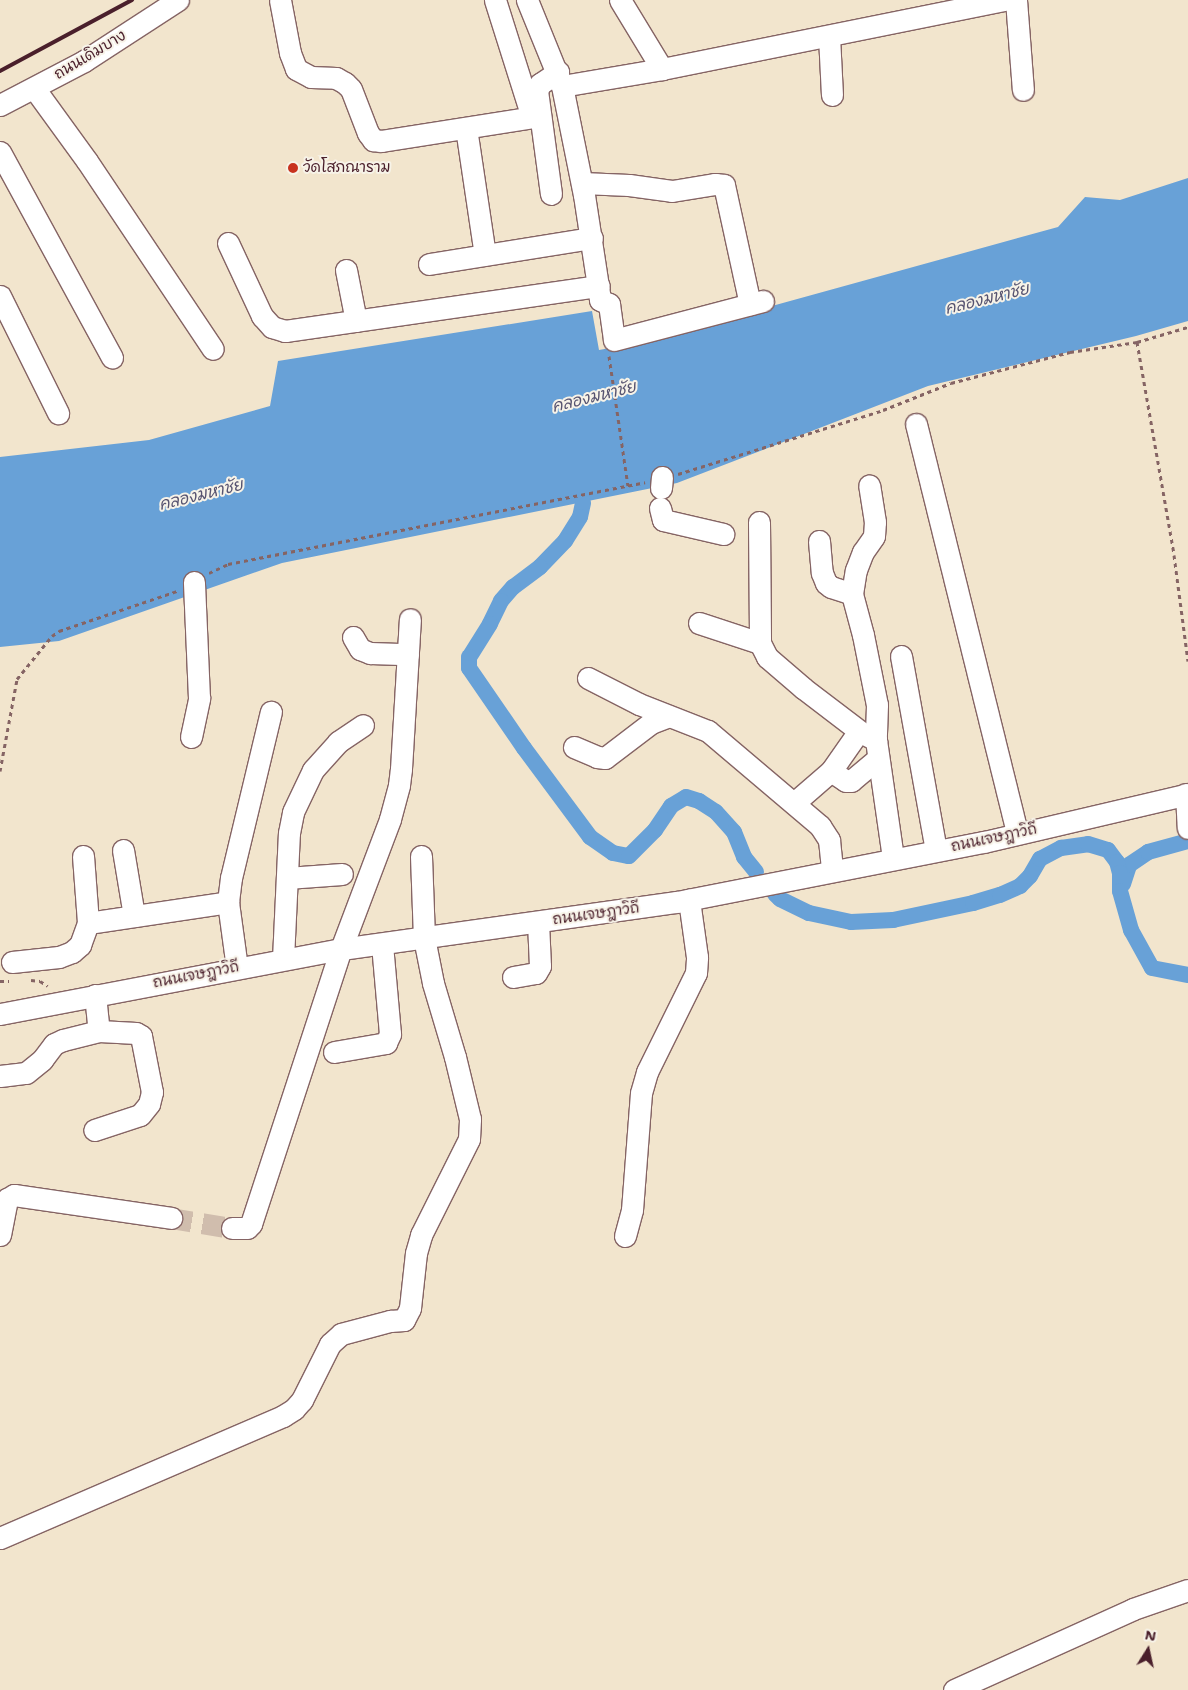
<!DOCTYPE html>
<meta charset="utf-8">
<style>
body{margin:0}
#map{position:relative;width:1188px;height:1690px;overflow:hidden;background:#f2e5cd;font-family:"Shantell Sans","Playpen Sans Thai",sans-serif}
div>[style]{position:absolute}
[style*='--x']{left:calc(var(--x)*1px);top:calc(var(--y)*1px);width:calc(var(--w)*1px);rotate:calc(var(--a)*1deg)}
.water>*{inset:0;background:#68a1d7}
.canal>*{height:16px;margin:-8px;padding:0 8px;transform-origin:8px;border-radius:8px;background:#68a1d7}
.minor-tunnel>*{height:21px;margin-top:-10.5px;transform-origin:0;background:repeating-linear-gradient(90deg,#d0bdad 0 21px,transparent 0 32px)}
.path>*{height:3px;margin-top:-1.5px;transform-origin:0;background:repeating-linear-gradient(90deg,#856464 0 4px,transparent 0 8px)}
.roads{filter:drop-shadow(1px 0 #856464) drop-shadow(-1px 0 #856464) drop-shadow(0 1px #856464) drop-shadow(0 -1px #856464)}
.minor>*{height:21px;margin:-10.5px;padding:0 10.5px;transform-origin:10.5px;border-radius:10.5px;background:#fff}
.rail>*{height:4px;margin:-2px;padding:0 2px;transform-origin:2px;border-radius:2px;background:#4a1f2b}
.dots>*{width:14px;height:14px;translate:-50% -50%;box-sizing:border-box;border:2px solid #f7f3e8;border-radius:50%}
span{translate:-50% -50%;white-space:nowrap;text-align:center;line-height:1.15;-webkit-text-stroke:4px #f7f3e8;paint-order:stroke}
.street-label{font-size:15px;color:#4a1f2b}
.poi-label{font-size:15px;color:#4a1f2b}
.left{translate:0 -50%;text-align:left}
.water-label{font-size:16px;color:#565370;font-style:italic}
.north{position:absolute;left:1123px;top:1625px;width:50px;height:50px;-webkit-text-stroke:4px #f7f3e8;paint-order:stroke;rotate:10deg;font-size:14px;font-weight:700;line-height:20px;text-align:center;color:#4a1f2b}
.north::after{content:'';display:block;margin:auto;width:18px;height:22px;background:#4a1f2b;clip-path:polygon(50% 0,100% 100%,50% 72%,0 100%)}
</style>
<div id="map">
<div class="water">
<div style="clip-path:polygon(1188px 178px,1188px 321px,1136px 336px,928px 386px,677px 483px,282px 563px,59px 641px,0 647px,0 457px,149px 440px,270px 406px,278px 361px,592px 311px,599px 350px,638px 343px,1058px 227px,1085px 197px,1120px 200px)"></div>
</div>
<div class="canal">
<div style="--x:583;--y:503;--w:14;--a:102"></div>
<div style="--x:580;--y:517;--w:28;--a:122"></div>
<div style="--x:565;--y:541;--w:36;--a:134"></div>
<div style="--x:540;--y:567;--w:34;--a:143"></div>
<div style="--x:513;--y:587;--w:18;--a:131"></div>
<div style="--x:501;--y:601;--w:25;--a:116"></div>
<div style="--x:490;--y:624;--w:39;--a:122"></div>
<div style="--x:469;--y:657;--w:11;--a:90"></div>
<div style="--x:469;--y:668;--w:97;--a:55.5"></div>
<div style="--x:524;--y:748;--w:111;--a:53.4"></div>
<div style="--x:590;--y:837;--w:28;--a:35"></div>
<div style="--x:613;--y:853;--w:16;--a:11"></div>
<div style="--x:629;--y:856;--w:37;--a:-45"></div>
<div style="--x:655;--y:830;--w:29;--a:-56"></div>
<div style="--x:671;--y:806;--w:17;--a:-31"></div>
<div style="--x:686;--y:797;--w:14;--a:17"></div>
<div style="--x:699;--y:801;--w:20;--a:33"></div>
<div style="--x:716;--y:812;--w:27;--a:48"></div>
<div style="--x:734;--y:832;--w:27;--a:68"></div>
<div style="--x:744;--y:857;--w:19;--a:51"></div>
<div style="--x:1123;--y:884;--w:20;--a:-72"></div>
<div style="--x:1129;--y:865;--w:23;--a:-34"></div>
<div style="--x:1148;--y:852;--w:41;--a:-15.4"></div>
<div style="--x:775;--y:894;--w:7;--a:45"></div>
<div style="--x:780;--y:899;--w:32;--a:26"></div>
<div style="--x:809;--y:913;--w:43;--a:12.1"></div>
<div style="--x:851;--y:922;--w:42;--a:-2.7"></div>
<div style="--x:893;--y:920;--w:82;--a:-12"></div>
<div style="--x:973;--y:903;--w:28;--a:-17"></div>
<div style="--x:1000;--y:895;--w:22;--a:-24"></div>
<div style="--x:1020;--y:886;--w:14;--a:-45"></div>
<div style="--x:1030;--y:876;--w:20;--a:-60"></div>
<div style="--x:1040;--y:859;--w:24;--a:-28"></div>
<div style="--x:1061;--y:848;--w:27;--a:-8"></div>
<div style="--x:1088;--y:844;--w:21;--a:17"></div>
<div style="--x:1108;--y:850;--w:15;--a:53"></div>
<div style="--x:1117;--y:862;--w:11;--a:75"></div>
<div style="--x:1120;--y:873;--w:18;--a:90"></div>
<div style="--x:1120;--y:891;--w:41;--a:74.2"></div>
<div style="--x:1131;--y:930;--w:43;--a:61.1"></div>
<div style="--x:1152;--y:968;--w:37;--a:11"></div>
</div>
<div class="minor-tunnel">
<div style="--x:171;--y:1218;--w:62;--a:9.3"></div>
</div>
<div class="path">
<div style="--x:1137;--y:342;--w:216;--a:80.1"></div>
<div style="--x:1174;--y:555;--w:107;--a:82.5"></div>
<div style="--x:609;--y:356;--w:131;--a:81.7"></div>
<div style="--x:678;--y:474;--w:215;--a:-17.3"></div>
<div style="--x:883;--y:410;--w:73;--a:-21.7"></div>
<div style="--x:951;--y:383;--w:123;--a:-14.6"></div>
<div style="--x:1070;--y:352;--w:68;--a:-8.5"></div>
<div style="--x:1137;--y:342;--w:53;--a:-16.4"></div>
<div style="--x:209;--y:573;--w:21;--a:-25"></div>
<div style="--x:228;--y:564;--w:425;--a:-11.1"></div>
<div style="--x:0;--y:771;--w:94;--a:-79.5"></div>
<div style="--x:17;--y:679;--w:55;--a:-50.9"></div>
<div style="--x:52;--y:636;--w:9;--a:-36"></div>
<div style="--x:59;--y:631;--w:125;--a:-18.7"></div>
<div style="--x:31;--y:980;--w:9;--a:6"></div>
<div style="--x:40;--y:981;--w:9;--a:32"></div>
<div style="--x:0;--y:981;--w:9;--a:0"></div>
</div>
<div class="roads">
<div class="minor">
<div style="--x:280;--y:0;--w:54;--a:79.3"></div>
<div style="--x:290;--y:53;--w:17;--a:69"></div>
<div style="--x:296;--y:69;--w:17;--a:28"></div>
<div style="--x:311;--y:77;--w:25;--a:2"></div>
<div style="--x:336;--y:78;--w:10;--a:29"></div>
<div style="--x:345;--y:83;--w:8;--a:45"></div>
<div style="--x:351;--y:89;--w:47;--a:68.9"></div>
<div style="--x:368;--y:133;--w:9;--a:54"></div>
<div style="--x:373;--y:140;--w:8;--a:7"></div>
<div style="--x:381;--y:141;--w:161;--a:-8.9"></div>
<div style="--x:495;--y:0;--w:120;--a:72.5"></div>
<div style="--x:527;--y:0;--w:93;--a:67.9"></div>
<div style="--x:562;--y:86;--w:111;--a:78.6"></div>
<div style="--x:584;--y:195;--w:106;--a:81.3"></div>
<div style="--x:600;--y:300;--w:10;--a:24"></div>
<div style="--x:609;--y:304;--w:36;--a:82"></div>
<div style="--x:614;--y:340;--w:154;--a:-14.7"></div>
<div style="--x:620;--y:0;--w:81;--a:58.7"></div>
<div style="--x:1016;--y:0;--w:90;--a:85.6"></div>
<div style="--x:829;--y:36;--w:59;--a:87.1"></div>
<div style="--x:562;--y:86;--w:101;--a:-9.6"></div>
<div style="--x:662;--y:69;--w:349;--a:-11.4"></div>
<div style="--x:34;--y:88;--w:90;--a:54"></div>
<div style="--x:87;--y:161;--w:226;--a:56.2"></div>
<div style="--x:0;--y:105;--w:95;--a:-27.6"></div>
<div style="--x:84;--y:61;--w:112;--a:-33"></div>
<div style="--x:466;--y:128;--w:128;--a:81.5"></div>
<div style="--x:0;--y:152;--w:234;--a:61.4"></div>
<div style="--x:582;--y:183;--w:47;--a:2.4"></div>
<div style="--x:629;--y:185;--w:43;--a:7.9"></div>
<div style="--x:672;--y:191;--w:44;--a:-9.2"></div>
<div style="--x:715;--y:184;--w:9;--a:6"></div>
<div style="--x:724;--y:185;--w:122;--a:77.7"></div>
<div style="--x:551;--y:194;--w:104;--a:-97.7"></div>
<div style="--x:537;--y:91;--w:8;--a:-67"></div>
<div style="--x:540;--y:84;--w:22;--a:-34"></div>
<div style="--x:228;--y:243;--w:81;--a:65"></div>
<div style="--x:262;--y:316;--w:15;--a:48"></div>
<div style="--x:272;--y:327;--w:14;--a:17"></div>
<div style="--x:285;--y:331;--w:317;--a:-8.2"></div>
<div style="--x:429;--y:264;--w:165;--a:-9.1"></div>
<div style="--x:346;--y:270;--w:52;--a:78.9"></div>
<div style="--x:0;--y:296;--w:131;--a:63.6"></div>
<div style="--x:916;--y:424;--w:421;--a:76.1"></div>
<div style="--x:661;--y:488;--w:11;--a:-85"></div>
<div style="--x:660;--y:508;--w:12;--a:76"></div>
<div style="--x:663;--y:520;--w:62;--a:13.1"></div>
<div style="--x:759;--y:522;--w:121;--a:89.5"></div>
<div style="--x:819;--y:541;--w:32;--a:85"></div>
<div style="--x:822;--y:573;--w:11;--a:68"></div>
<div style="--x:826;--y:583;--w:6;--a:39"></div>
<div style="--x:831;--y:587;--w:22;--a:18"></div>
<div style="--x:852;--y:594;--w:42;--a:75"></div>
<div style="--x:863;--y:635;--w:71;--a:78.7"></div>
<div style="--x:877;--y:705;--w:35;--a:92"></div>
<div style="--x:852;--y:594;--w:24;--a:-81"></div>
<div style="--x:856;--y:570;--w:19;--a:-69"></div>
<div style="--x:863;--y:552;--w:19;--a:-55"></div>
<div style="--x:874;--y:536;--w:14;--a:-86"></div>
<div style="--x:875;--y:522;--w:37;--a:-99"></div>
<div style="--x:699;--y:623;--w:64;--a:18.2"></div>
<div style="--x:760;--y:643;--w:16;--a:63"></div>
<div style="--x:767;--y:657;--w:48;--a:40.7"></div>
<div style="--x:803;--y:688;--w:74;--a:37.3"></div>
<div style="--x:862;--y:733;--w:16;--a:27"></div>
<div style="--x:876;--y:740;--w:119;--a:81.8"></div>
<div style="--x:353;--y:637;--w:14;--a:60"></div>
<div style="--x:360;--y:649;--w:11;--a:22"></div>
<div style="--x:370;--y:653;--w:38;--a:2"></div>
<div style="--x:901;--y:656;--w:197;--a:79.8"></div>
<div style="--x:588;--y:678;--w:57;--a:27"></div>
<div style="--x:639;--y:704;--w:74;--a:21.4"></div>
<div style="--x:708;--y:731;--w:147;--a:40.3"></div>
<div style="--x:820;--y:826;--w:17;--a:57"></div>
<div style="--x:829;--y:840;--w:31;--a:84"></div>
<div style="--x:191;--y:737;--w:40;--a:-78"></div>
<div style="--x:199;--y:698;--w:116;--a:-92.5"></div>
<div style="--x:574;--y:747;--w:25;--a:23"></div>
<div style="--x:597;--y:757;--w:8;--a:7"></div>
<div style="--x:605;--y:758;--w:58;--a:-37.3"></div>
<div style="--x:651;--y:723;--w:19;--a:-21"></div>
<div style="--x:831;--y:771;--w:40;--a:-55.1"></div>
<div style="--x:1186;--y:794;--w:34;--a:87"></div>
<div style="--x:794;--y:803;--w:49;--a:-40.9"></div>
<div style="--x:831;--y:771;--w:18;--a:34"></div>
<div style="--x:846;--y:781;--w:5;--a:0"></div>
<div style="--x:851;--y:781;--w:35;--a:-40"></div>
<div style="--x:123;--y:850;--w:67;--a:80.5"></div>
<div style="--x:83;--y:856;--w:67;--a:85.7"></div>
<div style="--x:88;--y:923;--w:142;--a:-8.5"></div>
<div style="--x:287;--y:878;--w:55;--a:-4.2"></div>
<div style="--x:283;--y:959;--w:126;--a:-87.3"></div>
<div style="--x:289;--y:833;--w:21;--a:-79"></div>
<div style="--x:293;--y:812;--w:47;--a:-64.5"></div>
<div style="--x:313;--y:770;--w:38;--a:-48"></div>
<div style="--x:338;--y:742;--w:30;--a:-34"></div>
<div style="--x:12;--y:962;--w:47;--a:-6.1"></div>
<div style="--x:59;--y:957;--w:14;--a:-21"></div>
<div style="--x:72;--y:952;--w:11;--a:-41"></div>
<div style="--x:80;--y:945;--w:23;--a:-70"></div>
<div style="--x:237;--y:968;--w:67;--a:-97.8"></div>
<div style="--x:228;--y:902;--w:24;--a:-83"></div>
<div style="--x:231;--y:878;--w:171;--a:-76.5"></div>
<div style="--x:513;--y:977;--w:23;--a:-10"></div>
<div style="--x:536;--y:973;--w:8;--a:-60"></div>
<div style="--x:540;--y:966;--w:44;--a:-92.6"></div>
<div style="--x:95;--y:995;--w:36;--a:84"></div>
<div style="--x:0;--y:1014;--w:347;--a:-10.8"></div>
<div style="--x:341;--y:949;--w:339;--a:-8"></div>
<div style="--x:677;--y:902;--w:313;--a:-11.1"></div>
<div style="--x:984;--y:842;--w:210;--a:-13.2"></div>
<div style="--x:334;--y:1052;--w:53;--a:-9.8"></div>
<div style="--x:386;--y:1043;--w:10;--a:-66"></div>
<div style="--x:390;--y:1034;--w:90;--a:-95.1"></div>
<div style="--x:0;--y:1076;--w:26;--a:-7"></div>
<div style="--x:26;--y:1073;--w:21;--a:-39"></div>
<div style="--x:42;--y:1060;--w:20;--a:-53"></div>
<div style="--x:54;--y:1044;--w:10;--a:-24"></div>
<div style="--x:63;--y:1040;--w:37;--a:-14"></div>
<div style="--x:99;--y:1031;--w:37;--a:3"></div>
<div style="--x:136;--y:1033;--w:6;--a:31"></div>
<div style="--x:141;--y:1036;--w:57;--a:78.9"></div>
<div style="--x:152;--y:1092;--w:12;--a:104"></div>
<div style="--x:149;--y:1104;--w:14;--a:129"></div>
<div style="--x:140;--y:1115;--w:48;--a:161.9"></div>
<div style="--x:232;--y:1228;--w:15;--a:0"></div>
<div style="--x:247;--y:1228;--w:6;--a:-45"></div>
<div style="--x:251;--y:1224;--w:289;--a:-71.9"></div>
<div style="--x:341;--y:949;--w:139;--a:-69.3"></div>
<div style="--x:390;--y:819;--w:35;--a:-75"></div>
<div style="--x:399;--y:785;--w:16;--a:-83"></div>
<div style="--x:401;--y:769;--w:150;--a:-86.6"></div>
<div style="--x:0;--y:1235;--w:37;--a:-79"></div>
<div style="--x:7;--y:1199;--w:8;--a:-30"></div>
<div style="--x:14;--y:1195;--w:159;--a:8.3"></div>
<div style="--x:625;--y:1236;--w:27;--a:-75"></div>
<div style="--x:632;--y:1210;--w:117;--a:-85.6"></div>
<div style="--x:641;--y:1093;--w:22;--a:-74"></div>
<div style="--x:647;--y:1072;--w:110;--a:-63.7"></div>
<div style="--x:696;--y:973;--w:16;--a:-86"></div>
<div style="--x:697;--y:957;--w:58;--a:-98"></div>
<div style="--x:0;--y:1538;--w:308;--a:-23.3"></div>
<div style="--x:283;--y:1416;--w:13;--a:-32"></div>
<div style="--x:294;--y:1409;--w:12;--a:-48"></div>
<div style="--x:302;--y:1400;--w:63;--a:-63.4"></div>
<div style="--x:330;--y:1344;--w:15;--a:-42"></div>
<div style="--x:341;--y:1334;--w:51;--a:-14.9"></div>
<div style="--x:390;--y:1321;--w:14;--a:-4"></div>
<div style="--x:404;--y:1320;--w:13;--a:-63"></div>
<div style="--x:410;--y:1308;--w:55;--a:-83.8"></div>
<div style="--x:416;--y:1253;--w:19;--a:-74"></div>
<div style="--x:421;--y:1235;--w:107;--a:-63.4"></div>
<div style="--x:469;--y:1139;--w:20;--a:-87"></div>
<div style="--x:470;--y:1119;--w:64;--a:-103.6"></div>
<div style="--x:455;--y:1057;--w:77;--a:-106.6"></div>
<div style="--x:433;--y:983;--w:46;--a:-101.3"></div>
<div style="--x:424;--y:938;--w:82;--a:-92.1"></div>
<div style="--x:954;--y:1690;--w:196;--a:-24.3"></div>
<div style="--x:1133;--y:1609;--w:58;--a:-19.1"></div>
</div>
</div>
<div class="rail">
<div style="--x:0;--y:71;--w:150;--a:-28.3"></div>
</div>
<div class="dots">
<div style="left:293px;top:168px;background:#c8321e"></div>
</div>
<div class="street-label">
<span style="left:90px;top:55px;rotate:-31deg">ถนนเดิมบาง</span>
<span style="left:994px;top:838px;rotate:-12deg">ถนนเจษฎาวิถี</span>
<span style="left:596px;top:914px;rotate:-8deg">ถนนเจษฎาวิถี</span>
<span style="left:196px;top:975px;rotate:-11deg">ถนนเจษฎาวิถี</span>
</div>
<div class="poi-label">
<span class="left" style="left:303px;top:168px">วัดโสภณาราม</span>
</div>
<div class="water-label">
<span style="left:987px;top:299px;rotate:-14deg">คลองมหาชัย</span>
<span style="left:594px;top:397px;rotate:-14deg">คลองมหาชัย</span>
<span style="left:201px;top:495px;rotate:-14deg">คลองมหาชัย</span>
</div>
<div class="north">N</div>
</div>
